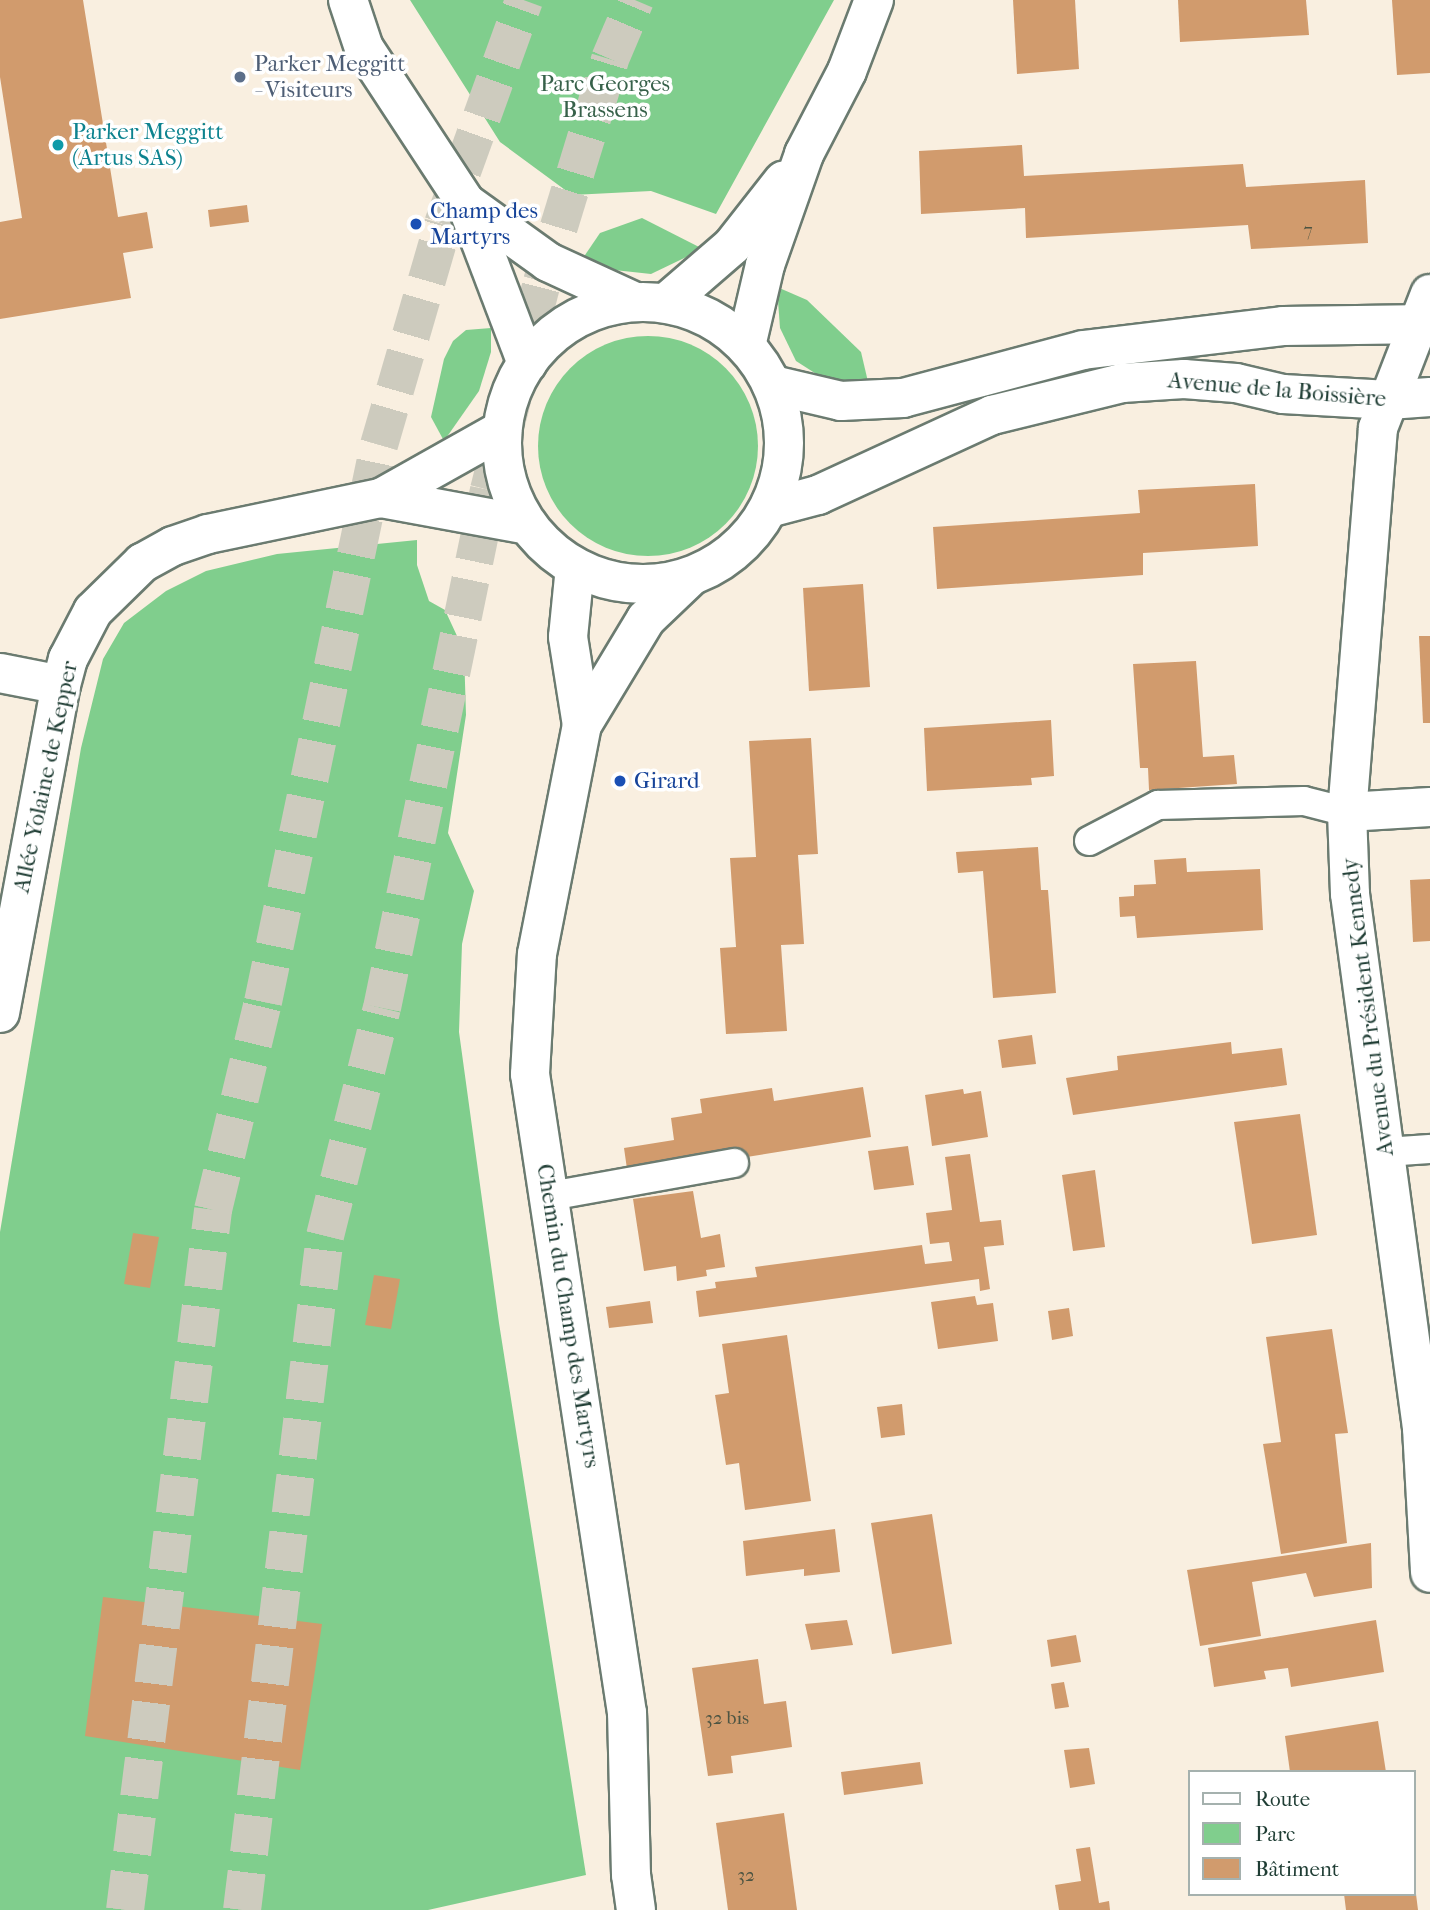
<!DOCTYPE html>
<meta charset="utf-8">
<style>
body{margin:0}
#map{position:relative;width:1430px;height:1910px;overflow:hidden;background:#f9efe0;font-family:"IM FELL French Canon",serif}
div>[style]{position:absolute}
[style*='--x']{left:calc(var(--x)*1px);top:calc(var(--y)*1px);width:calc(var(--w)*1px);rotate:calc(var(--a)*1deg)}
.green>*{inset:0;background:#80ce8d}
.round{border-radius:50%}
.building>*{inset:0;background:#d19b6d}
.highway-tunnel>*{height:38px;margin-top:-19px;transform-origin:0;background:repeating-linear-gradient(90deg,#cdcbbe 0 38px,transparent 0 57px)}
.roads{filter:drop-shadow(2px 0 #6b7b70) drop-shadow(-2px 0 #6b7b70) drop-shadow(0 2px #6b7b70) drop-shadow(0 -2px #6b7b70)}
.lane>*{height:28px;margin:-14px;padding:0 14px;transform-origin:14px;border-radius:14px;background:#fff}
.street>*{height:38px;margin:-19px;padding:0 19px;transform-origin:19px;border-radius:19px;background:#fff}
.secondary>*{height:38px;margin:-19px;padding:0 19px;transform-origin:19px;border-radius:19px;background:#fff}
.secondary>.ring{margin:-19px;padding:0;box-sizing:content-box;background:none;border:38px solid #fff;border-radius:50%}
.dots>*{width:19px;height:19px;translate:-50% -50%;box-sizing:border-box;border:4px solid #fff;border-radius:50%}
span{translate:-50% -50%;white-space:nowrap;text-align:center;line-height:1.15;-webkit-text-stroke:7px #fff;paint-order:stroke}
.number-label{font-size:19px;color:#4c5442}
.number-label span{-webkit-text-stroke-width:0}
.service-label{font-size:23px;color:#4e5e75}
.left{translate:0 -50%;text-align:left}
.park-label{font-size:23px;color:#37614a}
.culture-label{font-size:23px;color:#0d838f}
.transit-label{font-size:23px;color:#164399}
.street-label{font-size:23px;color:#1f3d34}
.legend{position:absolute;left:1188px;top:1770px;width:228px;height:126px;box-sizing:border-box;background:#fff;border:2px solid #a5b1ae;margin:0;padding:9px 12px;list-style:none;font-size:21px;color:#1f3d34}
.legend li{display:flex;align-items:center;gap:14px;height:35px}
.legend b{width:35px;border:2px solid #a5b1ae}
</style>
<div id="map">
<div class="green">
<div style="clip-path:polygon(410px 0,834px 0,716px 214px,651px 191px,572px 195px,500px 142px)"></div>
<div style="clip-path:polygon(642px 218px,703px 249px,651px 274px,605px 269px,583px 258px,600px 233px)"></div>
<div style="clip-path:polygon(777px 287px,807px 300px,861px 352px,869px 386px,821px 377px,796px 361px,780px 328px)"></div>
<div style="clip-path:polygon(491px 328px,491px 352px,479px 391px,444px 441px,431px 417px,444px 359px,453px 341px,466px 330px)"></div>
<div class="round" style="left:538px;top:336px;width:220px;height:220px"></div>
<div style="clip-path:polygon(417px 540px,417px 565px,429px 601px,445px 610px,464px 651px,466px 715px,448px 833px,474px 891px,462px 944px,459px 1032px,499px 1323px,586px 1875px,428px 1910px,0 1910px,0 1232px,81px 748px,103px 659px,124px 623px,166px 591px,206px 571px,277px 554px)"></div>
</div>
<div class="building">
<div style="clip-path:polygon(0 0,83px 0,118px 217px,147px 212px,153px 248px,123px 253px,131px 298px,0 319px,0 222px,22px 218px,0 77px)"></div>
<div style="clip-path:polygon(1013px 0,1075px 0,1079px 69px,1017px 74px)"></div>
<div style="clip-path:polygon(1178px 0,1306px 0,1309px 35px,1180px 42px)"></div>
<div style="clip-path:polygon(1392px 0,1430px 0,1430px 73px,1397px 75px)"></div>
<div style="clip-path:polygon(1022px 145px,1024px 176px,1243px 164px,1246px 187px,1365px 180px,1368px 243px,1251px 249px,1248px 225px,1026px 238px,1025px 208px,921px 214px,919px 151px)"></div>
<div style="clip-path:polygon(247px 205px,249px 222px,210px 227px,208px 210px)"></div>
<div style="clip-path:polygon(1255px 484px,1258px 546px,1143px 553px,1143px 575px,937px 589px,933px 527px,1140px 513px,1138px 490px)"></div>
<div style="clip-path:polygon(863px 584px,870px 687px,809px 691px,803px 588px)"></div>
<div style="clip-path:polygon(1419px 636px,1430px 636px,1430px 723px,1423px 723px)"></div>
<div style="clip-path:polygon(1196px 661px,1203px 757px,1234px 755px,1237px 784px,1149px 790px,1148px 768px,1140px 768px,1133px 664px)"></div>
<div style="clip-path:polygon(1051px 720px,1054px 776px,1031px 778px,1032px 785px,927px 791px,924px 728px)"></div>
<div style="clip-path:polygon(811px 738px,818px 854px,798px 855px,804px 944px,781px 945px,787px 1031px,726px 1034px,720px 948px,736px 947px,730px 858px,756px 857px,749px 741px)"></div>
<div style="clip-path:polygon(1038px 847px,1041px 890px,1048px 890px,1056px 993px,993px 998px,983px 871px,958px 873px,956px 852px)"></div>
<div style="clip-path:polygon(1186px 858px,1187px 872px,1260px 869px,1263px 930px,1137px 938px,1135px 916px,1120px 917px,1119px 897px,1134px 896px,1134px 885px,1156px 884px,1154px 860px)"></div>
<div style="clip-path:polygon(1430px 879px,1430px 941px,1413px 942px,1410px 880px)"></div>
<div style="clip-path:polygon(1032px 1035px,1036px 1064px,1002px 1068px,998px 1040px)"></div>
<div style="clip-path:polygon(1231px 1042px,1232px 1054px,1282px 1048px,1287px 1085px,1073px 1115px,1066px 1078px,1118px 1070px,1117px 1056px)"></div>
<div style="clip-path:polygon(863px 1087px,871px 1137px,628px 1176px,624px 1148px,674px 1140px,671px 1118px,702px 1113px,700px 1099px,772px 1088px,774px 1101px)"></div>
<div style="clip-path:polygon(963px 1089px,964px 1094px,981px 1091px,988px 1137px,932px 1146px,925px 1095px)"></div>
<div style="clip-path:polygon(1300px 1114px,1317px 1235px,1252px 1244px,1234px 1122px)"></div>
<div style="clip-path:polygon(908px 1146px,914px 1185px,874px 1190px,868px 1151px)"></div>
<div style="clip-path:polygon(970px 1154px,980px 1222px,1001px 1220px,1004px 1245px,984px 1247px,990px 1289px,980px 1291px,979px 1279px,699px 1317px,696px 1291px,716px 1288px,715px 1282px,757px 1277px,755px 1267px,922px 1245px,925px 1264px,952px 1261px,949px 1242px,930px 1244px,926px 1213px,952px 1210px,945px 1157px)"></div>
<div style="clip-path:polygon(1095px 1170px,1105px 1247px,1073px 1251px,1062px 1175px)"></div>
<div style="clip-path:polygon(693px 1191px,701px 1238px,720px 1234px,725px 1267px,706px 1270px,707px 1276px,677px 1281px,676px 1266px,644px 1271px,633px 1199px)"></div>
<div style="clip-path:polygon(133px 1233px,159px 1237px,150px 1288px,124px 1284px)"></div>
<div style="clip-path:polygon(374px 1275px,400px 1279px,391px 1329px,365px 1325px)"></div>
<div style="clip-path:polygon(975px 1296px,977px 1305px,993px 1303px,998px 1341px,938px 1349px,931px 1302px)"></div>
<div style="clip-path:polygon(650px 1301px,653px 1323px,609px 1328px,606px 1307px)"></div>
<div style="clip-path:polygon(1069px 1308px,1073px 1336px,1052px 1340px,1048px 1311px)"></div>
<div style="clip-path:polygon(1332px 1329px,1348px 1433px,1335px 1434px,1347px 1543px,1281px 1554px,1263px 1444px,1281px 1442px,1266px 1337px)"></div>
<div style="clip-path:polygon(787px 1335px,811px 1501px,745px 1510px,739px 1463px,726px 1465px,715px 1395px,729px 1393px,722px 1344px)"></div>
<div style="clip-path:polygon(902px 1404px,905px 1435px,881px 1438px,877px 1407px)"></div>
<div style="clip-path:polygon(932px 1514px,952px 1644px,892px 1654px,871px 1523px)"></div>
<div style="clip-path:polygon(835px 1529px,840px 1572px,804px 1576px,804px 1569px,746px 1576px,743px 1541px)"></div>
<div style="clip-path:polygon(1371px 1543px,1372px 1588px,1314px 1597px,1306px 1573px,1252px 1582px,1261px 1636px,1200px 1646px,1187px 1570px)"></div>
<div style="clip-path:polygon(103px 1597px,322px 1624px,300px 1770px,85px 1736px)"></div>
<div style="clip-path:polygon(847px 1620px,853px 1645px,811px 1650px,805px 1624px)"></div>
<div style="clip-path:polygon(1376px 1620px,1384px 1672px,1291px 1687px,1288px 1668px,1264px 1671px,1266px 1679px,1214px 1687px,1208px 1648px)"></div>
<div style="clip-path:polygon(1076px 1635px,1081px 1662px,1051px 1667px,1047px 1640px)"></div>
<div style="clip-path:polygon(758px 1659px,764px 1704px,786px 1701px,792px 1747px,731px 1756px,733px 1773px,708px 1776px,692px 1668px)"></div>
<div style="clip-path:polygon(1064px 1682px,1069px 1707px,1055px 1709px,1051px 1684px)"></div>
<div style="clip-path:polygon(1378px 1721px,1386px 1772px,1290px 1772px,1285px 1736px)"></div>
<div style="clip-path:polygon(1089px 1748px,1095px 1784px,1070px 1788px,1064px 1750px)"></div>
<div style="clip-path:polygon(920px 1762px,923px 1784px,844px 1795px,841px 1772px)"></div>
<div style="clip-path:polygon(784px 1813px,797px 1910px,728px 1910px,716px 1823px)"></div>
<div style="clip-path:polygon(1090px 1847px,1099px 1903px,1109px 1901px,1110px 1910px,1059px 1910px,1055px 1885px,1081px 1881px,1076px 1849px)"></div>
<div style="clip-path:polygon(1344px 1894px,1416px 1894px,1418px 1910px,1346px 1910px)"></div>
</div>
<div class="highway-tunnel">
<div style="--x:125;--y:1910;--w:706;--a:-82.83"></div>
<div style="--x:213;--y:1210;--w:214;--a:-76.5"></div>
<div style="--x:263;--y:1002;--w:569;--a:-78.24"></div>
<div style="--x:379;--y:445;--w:230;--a:-73.8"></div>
<div style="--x:443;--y:224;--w:238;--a:-70.1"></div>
<div style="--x:242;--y:1910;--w:679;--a:-82.98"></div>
<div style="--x:325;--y:1236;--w:235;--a:-76"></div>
<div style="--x:382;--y:1008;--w:529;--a:-78.33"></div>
<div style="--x:489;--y:490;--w:215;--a:-75.7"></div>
<div style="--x:542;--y:282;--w:233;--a:-73"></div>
<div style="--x:610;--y:59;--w:64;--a:-67"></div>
</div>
<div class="roads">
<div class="lane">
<div style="--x:1089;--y:841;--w:78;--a:-27.6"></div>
<div style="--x:1158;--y:805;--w:146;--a:-1.6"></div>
<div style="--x:1304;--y:801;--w:44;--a:14.3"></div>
<div style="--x:1385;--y:1152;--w:45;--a:-3.8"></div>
<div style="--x:550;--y:1196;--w:187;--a:-10.2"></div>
</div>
<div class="street">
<div style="--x:1430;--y:294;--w:144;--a:111.2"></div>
<div style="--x:1378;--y:428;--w:385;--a:94.6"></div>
<div style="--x:1347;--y:812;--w:82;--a:87.9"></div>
<div style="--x:1350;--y:894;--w:539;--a:82.32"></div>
<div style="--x:1422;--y:1428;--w:145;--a:86.8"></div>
<div style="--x:666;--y:303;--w:87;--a:-40.8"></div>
<div style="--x:732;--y:246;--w:83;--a:-51.9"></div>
<div style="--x:746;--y:346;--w:83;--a:-76.8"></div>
<div style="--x:765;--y:265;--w:118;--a:-70.6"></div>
<div style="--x:804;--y:154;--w:93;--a:-62.6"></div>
<div style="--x:847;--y:71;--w:76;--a:-69.2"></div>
<div style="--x:381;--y:498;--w:149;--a:10.4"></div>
<div style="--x:0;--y:673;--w:62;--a:11.1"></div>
<div style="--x:1347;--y:812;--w:83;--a:-3.4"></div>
<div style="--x:0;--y:1013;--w:334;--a:-79.5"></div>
<div style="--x:61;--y:685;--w:27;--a:-75"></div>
<div style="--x:68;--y:659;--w:54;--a:-62.5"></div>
<div style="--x:93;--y:611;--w:69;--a:-44.4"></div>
<div style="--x:142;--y:563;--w:35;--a:-29"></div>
<div style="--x:173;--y:546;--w:37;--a:-19"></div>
<div style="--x:208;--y:534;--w:177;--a:-11.8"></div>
<div style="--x:381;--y:498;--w:139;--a:-29.3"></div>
</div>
<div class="secondary">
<div style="--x:348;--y:0;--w:51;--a:71.6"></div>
<div style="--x:364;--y:48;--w:186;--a:56.7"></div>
<div style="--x:466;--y:203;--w:172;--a:69.2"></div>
<div style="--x:466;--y:203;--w:101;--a:35.7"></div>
<div style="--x:548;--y:262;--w:96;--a:24.7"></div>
<div class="ring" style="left:502px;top:302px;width:244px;height:244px"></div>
<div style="--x:773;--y:385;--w:70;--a:13.2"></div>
<div style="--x:841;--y:401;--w:62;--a:-2.8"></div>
<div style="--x:903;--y:398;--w:186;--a:-14.9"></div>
<div style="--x:1083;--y:350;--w:201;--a:-6.8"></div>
<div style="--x:1283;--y:326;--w:147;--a:-0.8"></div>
<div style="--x:769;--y:508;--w:51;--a:-14.9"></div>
<div style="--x:818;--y:495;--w:192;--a:-24.7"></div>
<div style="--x:992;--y:415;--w:134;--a:-13.8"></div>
<div style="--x:1122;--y:383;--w:62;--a:-3.7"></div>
<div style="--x:1184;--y:379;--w:52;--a:4.4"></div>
<div style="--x:1236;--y:383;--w:48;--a:13.2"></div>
<div style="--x:1283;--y:394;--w:106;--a:3.2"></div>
<div style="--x:1389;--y:400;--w:41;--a:-4.2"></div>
<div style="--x:575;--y:567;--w:70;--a:95.7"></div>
<div style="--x:568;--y:637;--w:89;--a:81"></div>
<div style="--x:636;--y:1910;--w:35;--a:-98"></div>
<div style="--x:631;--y:1875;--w:162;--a:-91.4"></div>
<div style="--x:627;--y:1713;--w:646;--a:-98.63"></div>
<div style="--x:530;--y:1074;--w:120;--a:-86.7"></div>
<div style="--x:537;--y:954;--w:233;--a:-78.9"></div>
<div style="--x:582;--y:725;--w:124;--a:-58.9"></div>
<div style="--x:646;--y:619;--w:62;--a:-43.7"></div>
</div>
</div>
<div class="dots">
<div style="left:240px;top:77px;background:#5c6f8a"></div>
<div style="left:58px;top:145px;background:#0f9aa8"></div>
<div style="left:416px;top:224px;background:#1a4fb4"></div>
<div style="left:620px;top:781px;background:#1a4fb4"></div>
</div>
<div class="number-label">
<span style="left:1308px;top:231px">7</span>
<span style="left:727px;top:1719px">32 bis</span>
<span style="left:746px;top:1876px">32</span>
</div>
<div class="service-label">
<span class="left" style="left:254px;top:77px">Parker Meggitt<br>- Visiteurs</span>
</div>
<div class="park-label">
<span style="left:605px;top:97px">Parc Georges<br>Brassens</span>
</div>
<div class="culture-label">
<span class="left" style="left:72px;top:145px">Parker Meggitt<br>(Artus SAS)</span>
</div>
<div class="transit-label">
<span class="left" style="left:430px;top:224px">Champ des<br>Martyrs</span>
<span class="left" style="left:634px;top:781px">Girard</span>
</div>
<div class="street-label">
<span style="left:1277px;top:390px;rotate:5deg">Avenue de la Boissière</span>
<span style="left:46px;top:777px;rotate:-78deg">Allée Yolaine de Kepper</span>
<span style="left:1368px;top:1007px;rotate:-97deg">Avenue du Président Kennedy</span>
<span style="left:568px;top:1316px;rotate:81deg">Chemin du Champ des Martyrs</span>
</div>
<ul class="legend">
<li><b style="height:9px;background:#fff"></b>Route</li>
<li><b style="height:19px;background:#80ce8d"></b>Parc</li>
<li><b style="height:19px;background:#d19b6d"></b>Bâtiment</li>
</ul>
</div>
